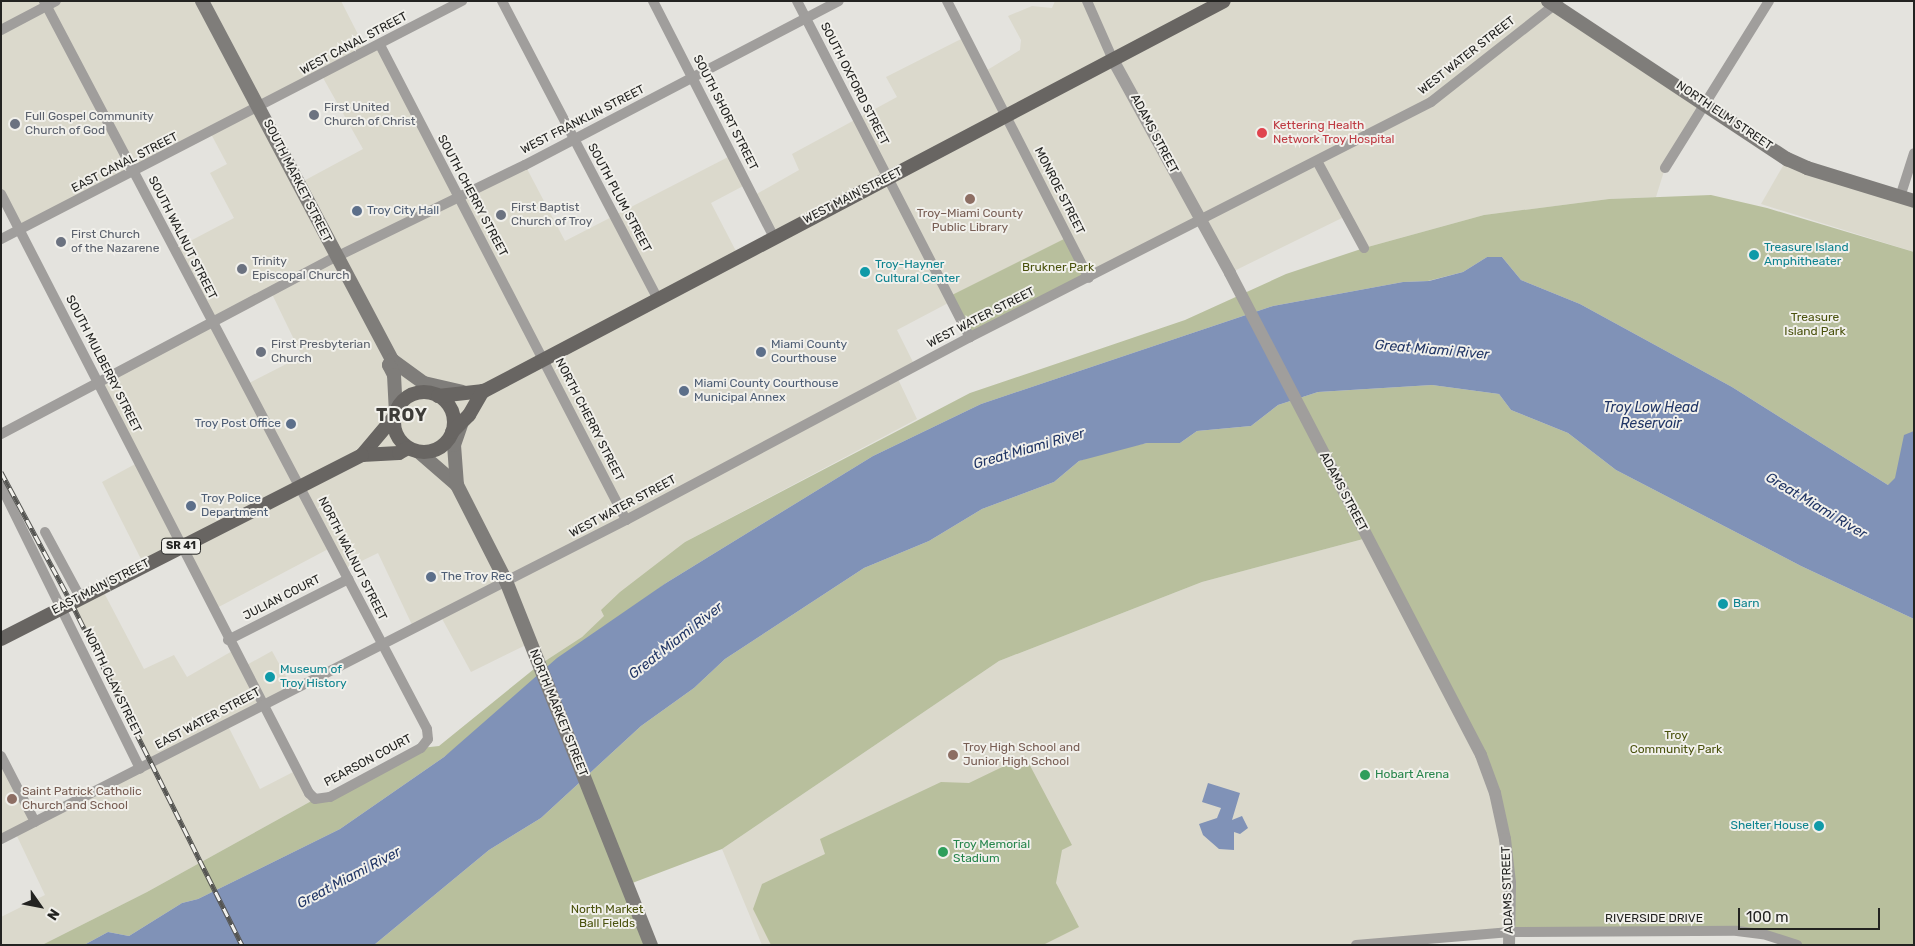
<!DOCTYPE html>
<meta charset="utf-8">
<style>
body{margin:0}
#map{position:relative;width:1915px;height:946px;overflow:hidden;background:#e4e3de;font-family:Rubik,sans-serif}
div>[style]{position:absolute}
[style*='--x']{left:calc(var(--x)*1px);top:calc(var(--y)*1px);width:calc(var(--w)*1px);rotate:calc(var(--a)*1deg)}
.built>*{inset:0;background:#dbd9cc}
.green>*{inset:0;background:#b8bf9d}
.water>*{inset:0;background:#8092b7}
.minor>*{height:10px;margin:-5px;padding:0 5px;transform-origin:5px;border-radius:5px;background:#a09e9c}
.tertiary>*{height:12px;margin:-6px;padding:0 6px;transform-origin:6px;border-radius:6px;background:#a09e9c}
.secondary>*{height:14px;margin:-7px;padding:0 7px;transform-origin:7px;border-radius:7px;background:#7f7d7a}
.primary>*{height:14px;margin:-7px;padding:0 7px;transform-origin:7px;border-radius:7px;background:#686562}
.primary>.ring{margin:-7px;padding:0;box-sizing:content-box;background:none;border:14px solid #686562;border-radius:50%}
.rail>*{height:5px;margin-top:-2.5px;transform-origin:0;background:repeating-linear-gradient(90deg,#f1f0eb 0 9px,#555552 0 18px);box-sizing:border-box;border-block:1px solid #555552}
.dots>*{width:14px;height:14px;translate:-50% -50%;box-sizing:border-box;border:2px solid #f1f0eb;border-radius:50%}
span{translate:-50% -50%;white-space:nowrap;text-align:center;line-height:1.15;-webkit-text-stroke:4px #f1f0eb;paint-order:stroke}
.shield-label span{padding:1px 4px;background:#f1f0eb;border:1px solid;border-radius:4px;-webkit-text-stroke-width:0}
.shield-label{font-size:11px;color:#232321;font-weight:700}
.street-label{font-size:12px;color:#232321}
.worship-label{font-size:12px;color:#5b616d}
.left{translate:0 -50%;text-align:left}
.health-label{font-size:12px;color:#be3a42}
.service-label{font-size:12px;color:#4e5e75}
.right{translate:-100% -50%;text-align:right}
.education-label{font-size:12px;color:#785e54}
.culture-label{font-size:12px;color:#0d838f}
.park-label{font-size:12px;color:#4a520e}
.leisure-label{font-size:12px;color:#27864d}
.water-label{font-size:14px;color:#203565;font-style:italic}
.district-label{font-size:18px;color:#3d3c38;font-weight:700;letter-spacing:1px}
.frame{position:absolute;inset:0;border:2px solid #232321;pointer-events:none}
.north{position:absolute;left:15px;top:881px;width:50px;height:50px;-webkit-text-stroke:4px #f1f0eb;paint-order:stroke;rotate:123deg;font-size:14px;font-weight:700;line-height:20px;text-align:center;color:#232321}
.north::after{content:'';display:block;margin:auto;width:18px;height:22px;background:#232321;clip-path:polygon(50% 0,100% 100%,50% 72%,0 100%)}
.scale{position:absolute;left:1738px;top:908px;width:142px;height:22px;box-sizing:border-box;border:2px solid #232321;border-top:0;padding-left:6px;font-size:15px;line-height:18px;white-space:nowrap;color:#232321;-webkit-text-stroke:4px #f1f0eb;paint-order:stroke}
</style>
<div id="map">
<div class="built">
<div style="clip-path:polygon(evenodd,1px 1px,341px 1px,367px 52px,380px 45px,457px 196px,525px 165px,565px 241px,732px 155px,747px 184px,711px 203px,738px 255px,773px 236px,753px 196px,799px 170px,792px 154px,897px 97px,886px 77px,965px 37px,984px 72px,1020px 50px,1021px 40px,1008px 16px,1032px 6px,1052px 8px,1055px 1px,1548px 1px,1704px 103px,1665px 168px,1656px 197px,1609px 199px,1484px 215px,1364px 248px,1346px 216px,1230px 273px,1201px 221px,1089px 278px,952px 301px,897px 330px,915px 366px,897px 377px,917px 419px,685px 542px,582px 637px,539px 665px,530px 643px,471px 672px,440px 615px,414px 629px,378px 553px,343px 570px,332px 547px,213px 610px,180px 547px,144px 565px,102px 482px,139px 462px,100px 383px,211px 324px,173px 250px,234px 218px,210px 173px,227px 164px,211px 134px,20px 229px,1px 194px,1px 1px,322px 76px,363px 149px,298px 184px,259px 109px,322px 76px,1px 1px,271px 292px,302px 356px,245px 385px,211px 324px,271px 292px)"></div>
<div style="clip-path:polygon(1787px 159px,1914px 201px,1914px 252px,1761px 204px)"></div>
<div style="clip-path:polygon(1367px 538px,1495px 793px,1510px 932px,1356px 945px,762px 945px,722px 849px,999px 661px,1202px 582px)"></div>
<div style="clip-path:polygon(101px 587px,144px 669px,174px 655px,187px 677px,234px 650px,243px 667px,272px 651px,293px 689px,227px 724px,260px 789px,297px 770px,315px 799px,147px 892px,42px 945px,1px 945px,1px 917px,45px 895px,15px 832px,1px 839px,1px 756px,35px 821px,151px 763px,71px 602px)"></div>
</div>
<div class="green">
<div style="clip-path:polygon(1711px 195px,1767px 208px,1914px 252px,1914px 504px,1888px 485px,1732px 387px,1580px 304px,1521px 280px,1502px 257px,1487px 257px,1463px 272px,1428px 281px,1403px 282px,1273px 306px,981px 404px,873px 456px,666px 583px,444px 757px,340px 829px,198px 899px,182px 903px,129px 936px,108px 932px,84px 945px,42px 945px,147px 892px,315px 799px,421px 748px,439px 746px,539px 665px,582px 637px,604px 616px,601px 610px,620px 592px,685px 542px,970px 393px,1185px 320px,1286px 274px,1364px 248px,1484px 215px,1609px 199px)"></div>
<div style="clip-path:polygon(1068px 237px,1089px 278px,970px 337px,950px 296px)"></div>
<div style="clip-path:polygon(1432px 385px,1499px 394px,1511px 410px,1568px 433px,1616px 470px,1801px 566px,1914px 619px,1914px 945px,1797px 945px,1763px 934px,1510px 932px,1510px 883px,1487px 770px,1367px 538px,1202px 582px,999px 661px,722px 849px,627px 885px,651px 945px,374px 945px,489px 850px,541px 818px,641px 726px,694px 688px,725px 659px,864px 568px,929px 541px,982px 509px,1054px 482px,1079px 461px,1107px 451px,1147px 443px,1180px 443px,1197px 431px,1251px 426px,1278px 405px,1318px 392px)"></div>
<div style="clip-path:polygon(1025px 756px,1072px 845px,1062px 850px,1056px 883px,1079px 927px,1043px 945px,771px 945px,753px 909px,762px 884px,825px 854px,820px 839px,941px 782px,969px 783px)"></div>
</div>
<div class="water">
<div style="clip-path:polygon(1487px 257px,1502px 257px,1521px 280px,1580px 304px,1732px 387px,1888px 485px,1895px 478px,1904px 435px,1914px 431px,1914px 619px,1801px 566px,1616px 470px,1568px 433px,1511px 410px,1499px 394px,1432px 385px,1318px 392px,1278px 405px,1251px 426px,1197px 431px,1180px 443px,1147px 443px,1079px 461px,1054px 482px,982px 509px,929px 541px,864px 568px,725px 659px,694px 688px,641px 726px,541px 818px,489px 850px,374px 945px,84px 945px,108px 932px,129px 936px,182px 903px,198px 899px,340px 829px,444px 757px,557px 658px,666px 583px,873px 456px,981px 404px,1273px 306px,1403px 282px,1429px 281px,1463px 272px)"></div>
<div style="clip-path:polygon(1208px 783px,1240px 793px,1232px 820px,1242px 816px,1248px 828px,1240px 834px,1234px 832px,1234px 850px,1219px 849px,1203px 835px,1199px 824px,1217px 818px,1221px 808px,1202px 802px)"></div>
</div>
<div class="minor">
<div style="--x:502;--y:1;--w:336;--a:62.4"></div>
<div style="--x:653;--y:1;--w:264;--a:62.9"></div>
<div style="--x:797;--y:1;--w:378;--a:62.8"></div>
<div style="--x:947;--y:1;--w:311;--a:62.9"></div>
<div style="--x:1087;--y:1;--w:64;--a:66.2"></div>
<div style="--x:1;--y:30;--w:62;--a:-27.8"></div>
<div style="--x:380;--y:45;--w:535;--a:62.62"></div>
<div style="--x:1317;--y:161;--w:99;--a:61.6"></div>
<div style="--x:1665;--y:168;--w:197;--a:-58.1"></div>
<div style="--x:1;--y:194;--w:674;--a:62.79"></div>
<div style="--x:309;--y:793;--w:8;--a:45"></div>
<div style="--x:315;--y:799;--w:15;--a:-8"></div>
<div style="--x:330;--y:797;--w:103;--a:-28.3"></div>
<div style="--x:421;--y:748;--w:11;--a:-52"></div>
<div style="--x:428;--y:739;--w:10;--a:-96"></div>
<div style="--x:427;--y:729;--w:823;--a:-117.75"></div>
<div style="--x:1900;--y:197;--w:46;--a:-72.3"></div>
<div style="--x:1;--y:239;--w:519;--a:-27.31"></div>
<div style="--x:1;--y:434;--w:379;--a:-27.9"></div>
<div style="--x:336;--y:257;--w:210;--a:-26"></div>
<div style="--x:525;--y:165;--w:354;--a:-27.6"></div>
<div style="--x:1;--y:486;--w:315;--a:63.8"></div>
<div style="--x:45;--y:532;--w:74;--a:61.7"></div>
<div style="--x:228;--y:640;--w:135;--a:-26.9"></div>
<div style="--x:1;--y:756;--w:74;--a:62.7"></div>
<div style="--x:1;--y:839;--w:702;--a:-27.04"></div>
<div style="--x:626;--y:520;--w:390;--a:-28"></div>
<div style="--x:970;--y:337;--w:517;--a:-27.01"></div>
<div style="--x:1431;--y:102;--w:162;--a:-38.2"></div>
<div style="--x:1356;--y:945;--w:155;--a:-4.8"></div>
<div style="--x:1510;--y:932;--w:227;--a:-0.3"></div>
<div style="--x:1737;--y:931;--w:26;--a:7"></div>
<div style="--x:1763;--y:934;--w:36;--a:18"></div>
</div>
<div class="tertiary">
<div style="--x:1113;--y:60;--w:243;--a:61.2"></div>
<div style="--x:1230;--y:273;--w:543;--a:62.49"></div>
<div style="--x:1481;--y:755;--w:40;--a:69.8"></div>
<div style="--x:1495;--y:793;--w:47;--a:77.7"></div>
<div style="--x:1505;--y:839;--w:44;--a:83.5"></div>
<div style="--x:1510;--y:883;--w:62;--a:90.9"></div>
</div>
<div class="secondary">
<div style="--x:202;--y:1;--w:406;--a:62.1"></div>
<div style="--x:1548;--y:1;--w:287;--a:33.5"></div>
<div style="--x:1787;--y:159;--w:22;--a:24"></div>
<div style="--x:1807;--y:168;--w:112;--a:17.1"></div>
<div style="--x:392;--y:360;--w:39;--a:36"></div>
<div style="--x:424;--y:383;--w:39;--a:13"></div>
<div style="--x:392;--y:360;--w:6;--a:121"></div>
<div style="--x:389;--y:365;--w:11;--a:63"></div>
<div style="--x:394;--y:375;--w:36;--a:87"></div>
<div style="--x:419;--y:452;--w:50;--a:41"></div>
<div style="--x:457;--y:485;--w:108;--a:63"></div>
<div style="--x:506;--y:581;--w:392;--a:68.3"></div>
<div style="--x:457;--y:485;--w:40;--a:-94.3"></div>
<div style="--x:454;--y:445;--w:21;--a:-71"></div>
</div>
<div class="primary">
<div class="ring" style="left:394px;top:392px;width:46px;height:46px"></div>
<div style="--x:438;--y:396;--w:46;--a:-6.2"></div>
<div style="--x:484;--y:391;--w:836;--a:-27.79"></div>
<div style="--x:452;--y:432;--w:24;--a:-45"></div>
<div style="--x:469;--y:415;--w:28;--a:-60"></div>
<div style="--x:362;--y:455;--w:50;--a:-49.9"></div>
<div style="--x:362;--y:455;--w:37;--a:-3"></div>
<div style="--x:399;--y:453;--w:10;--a:-29"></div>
<div style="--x:1;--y:639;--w:405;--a:-27"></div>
</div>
<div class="rail">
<div style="--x:1;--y:472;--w:148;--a:61.7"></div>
<div style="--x:71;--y:602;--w:383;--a:63.5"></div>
</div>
<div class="dots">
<div style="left:314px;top:115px;background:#6b7280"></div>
<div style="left:15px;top:124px;background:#6b7280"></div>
<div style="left:1262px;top:133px;background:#e0444e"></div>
<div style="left:970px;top:199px;background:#8d6e63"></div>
<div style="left:357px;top:211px;background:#5c6f8a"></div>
<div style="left:501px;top:215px;background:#6b7280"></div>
<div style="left:61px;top:242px;background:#6b7280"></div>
<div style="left:1754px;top:255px;background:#0f9aa8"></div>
<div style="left:242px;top:269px;background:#6b7280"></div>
<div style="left:865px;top:272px;background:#0f9aa8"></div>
<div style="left:261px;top:352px;background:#6b7280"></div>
<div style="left:761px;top:352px;background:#5c6f8a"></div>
<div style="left:684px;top:391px;background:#5c6f8a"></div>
<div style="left:291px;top:424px;background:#5c6f8a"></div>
<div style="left:191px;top:506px;background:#5c6f8a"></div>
<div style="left:431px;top:577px;background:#5c6f8a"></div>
<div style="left:1723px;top:604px;background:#0f9aa8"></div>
<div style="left:270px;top:677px;background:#0f9aa8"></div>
<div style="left:953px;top:755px;background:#8d6e63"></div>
<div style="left:1365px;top:775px;background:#2e9e5b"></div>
<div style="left:12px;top:799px;background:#8d6e63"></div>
<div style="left:1819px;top:826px;background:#0f9aa8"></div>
<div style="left:943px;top:852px;background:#2e9e5b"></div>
</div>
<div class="shield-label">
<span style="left:181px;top:546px">SR 41</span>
</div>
<div class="street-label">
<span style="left:354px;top:44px;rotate:-28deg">WEST CANAL STREET</span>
<span style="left:1467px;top:56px;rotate:-38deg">WEST WATER STREET</span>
<span style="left:854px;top:84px;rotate:63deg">SOUTH OXFORD STREET</span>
<span style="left:725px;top:113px;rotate:63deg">SOUTH SHORT STREET</span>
<span style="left:1724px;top:116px;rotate:34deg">NORTH ELM STREET</span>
<span style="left:583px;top:120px;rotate:-27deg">WEST FRANKLIN STREET</span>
<span style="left:1154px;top:134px;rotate:62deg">ADAMS STREET</span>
<span style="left:125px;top:163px;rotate:-27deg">EAST CANAL STREET</span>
<span style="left:297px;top:181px;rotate:63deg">SOUTH MARKET STREET</span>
<span style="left:1059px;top:191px;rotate:63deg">MONROE STREET</span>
<span style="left:472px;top:196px;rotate:62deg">SOUTH CHERRY STREET</span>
<span style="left:853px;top:196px;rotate:-27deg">WEST MAIN STREET</span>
<span style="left:619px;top:198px;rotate:62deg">SOUTH PLUM STREET</span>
<span style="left:182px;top:238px;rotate:63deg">SOUTH WALNUT STREET</span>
<span style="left:981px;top:318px;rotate:-27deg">WEST WATER STREET</span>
<span style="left:103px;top:364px;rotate:63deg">SOUTH MULBERRY STREET</span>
<span style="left:589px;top:420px;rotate:63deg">NORTH CHERRY STREET</span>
<span style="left:1343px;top:492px;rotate:62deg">ADAMS STREET</span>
<span style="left:623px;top:507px;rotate:-28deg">WEST WATER STREET</span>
<span style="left:352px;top:559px;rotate:63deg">NORTH WALNUT STREET</span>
<span style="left:101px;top:587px;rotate:-27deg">EAST MAIN STREET</span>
<span style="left:282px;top:598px;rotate:-27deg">JULIAN COURT</span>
<span style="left:112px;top:683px;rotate:64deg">NORTH CLAY STREET</span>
<span style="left:558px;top:713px;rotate:68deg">NORTH MARKET STREET</span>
<span style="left:208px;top:719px;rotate:-28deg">EAST WATER STREET</span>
<span style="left:368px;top:761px;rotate:-28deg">PEARSON COURT</span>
<span style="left:1508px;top:890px;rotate:-92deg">ADAMS STREET</span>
<span style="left:1654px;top:919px">RIVERSIDE DRIVE</span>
</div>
<div class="worship-label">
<span class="left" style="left:324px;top:115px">First United<br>Church of Christ</span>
<span class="left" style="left:25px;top:124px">Full Gospel Community<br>Church of God</span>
<span class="left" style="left:511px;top:215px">First Baptist<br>Church of Troy</span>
<span class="left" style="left:71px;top:242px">First Church<br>of the Nazarene</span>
<span class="left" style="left:252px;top:269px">Trinity<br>Episcopal Church</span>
<span class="left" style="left:271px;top:352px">First Presbyterian<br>Church</span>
</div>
<div class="health-label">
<span class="left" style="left:1273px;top:133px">Kettering Health<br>Network Troy Hospital</span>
</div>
<div class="service-label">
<span class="left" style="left:367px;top:211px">Troy City Hall</span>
<span class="left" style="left:771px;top:352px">Miami County<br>Courthouse</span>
<span class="left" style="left:694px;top:391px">Miami County Courthouse<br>Municipal Annex</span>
<span class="right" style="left:281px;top:424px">Troy Post Office</span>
<span class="left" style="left:201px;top:506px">Troy Police<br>Department</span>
<span class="left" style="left:441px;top:577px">The Troy Rec</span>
</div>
<div class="education-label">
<span style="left:970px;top:221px">Troy–Miami County<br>Public Library</span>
<span class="left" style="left:963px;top:755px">Troy High School and<br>Junior High School</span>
<span class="left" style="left:22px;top:799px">Saint Patrick Catholic<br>Church and School</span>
</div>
<div class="culture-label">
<span class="left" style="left:1764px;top:255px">Treasure Island<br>Amphitheater</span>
<span class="left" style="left:875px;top:272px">Troy-Hayner<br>Cultural Center</span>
<span class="left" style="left:1733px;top:604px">Barn</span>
<span class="left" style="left:280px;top:677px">Museum of<br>Troy History</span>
<span class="right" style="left:1809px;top:826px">Shelter House</span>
</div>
<div class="park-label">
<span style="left:1058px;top:268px">Brukner Park</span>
<span style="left:1815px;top:325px">Treasure<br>Island Park</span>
<span style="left:1676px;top:743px">Troy<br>Community Park</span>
<span style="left:607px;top:917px">North Market<br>Ball Fields</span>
</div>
<div class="leisure-label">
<span class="left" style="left:1375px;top:775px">Hobart Arena</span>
<span class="left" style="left:953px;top:852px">Troy Memorial<br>Stadium</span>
</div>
<div class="water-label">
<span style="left:1432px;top:350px;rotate:5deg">Great Miami River</span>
<span style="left:1651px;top:416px">Troy Low Head<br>Reservoir</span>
<span style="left:1029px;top:449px;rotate:-16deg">Great Miami River</span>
<span style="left:1816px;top:506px;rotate:31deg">Great Miami River</span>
<span style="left:676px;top:641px;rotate:-38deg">Great Miami River</span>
<span style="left:349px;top:878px;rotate:-28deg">Great Miami River</span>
</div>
<div class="district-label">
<span style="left:402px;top:415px">TROY</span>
</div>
<div class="frame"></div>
<div class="north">N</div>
<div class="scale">100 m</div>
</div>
